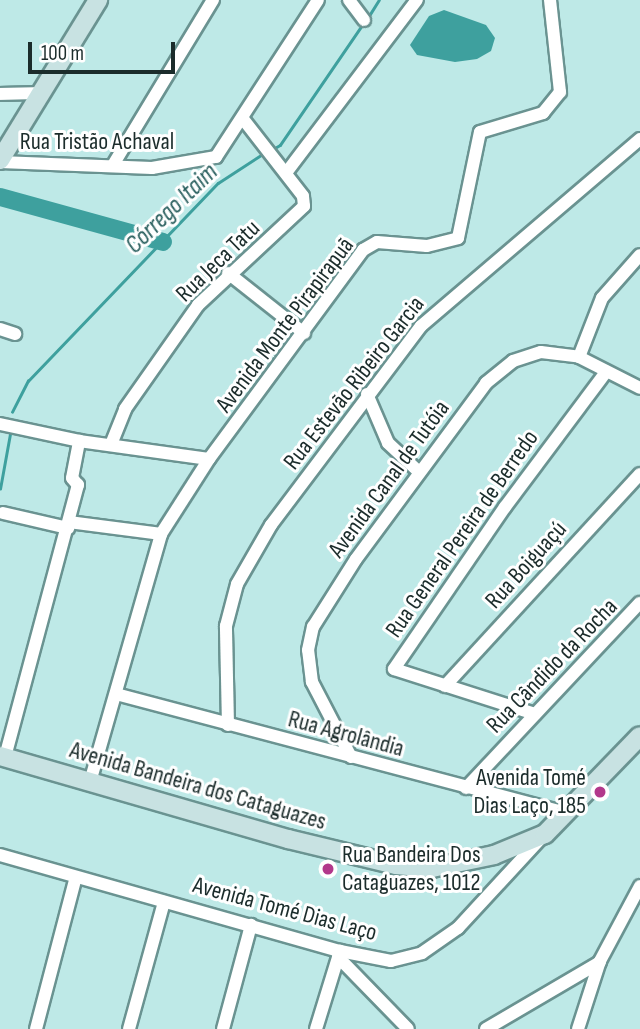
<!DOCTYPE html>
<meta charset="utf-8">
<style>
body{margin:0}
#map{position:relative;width:640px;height:1029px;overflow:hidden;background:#bee9e7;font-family:"Sofia Sans Condensed",sans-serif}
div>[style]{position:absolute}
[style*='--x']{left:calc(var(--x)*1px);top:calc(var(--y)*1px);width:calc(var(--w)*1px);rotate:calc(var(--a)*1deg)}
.water>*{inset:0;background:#3ea09e}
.stream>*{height:2.5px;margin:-1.25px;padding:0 1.25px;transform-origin:1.25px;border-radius:1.25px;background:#3ea09e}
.river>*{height:18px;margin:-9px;padding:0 9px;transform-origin:9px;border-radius:9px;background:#3ea09e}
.roads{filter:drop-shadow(2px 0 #6a9391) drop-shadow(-2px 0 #6a9391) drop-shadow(0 2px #6a9391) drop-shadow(0 -2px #6a9391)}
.street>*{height:12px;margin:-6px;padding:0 6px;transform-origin:6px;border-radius:6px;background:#fff}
.secondary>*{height:18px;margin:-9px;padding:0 9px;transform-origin:9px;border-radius:9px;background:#c8e2e2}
.dots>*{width:19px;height:19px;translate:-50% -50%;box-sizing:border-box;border:4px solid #fff;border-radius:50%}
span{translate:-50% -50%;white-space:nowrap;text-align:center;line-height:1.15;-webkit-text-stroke:6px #fff;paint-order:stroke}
.street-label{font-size:24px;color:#1b2c2b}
.poi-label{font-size:24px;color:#1b2c2b}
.right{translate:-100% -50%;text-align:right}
.left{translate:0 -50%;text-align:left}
.water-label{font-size:26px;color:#295f5e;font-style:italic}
.scale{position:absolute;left:28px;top:42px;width:147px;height:32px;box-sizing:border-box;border:4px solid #1b2c2b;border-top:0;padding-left:9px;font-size:21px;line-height:24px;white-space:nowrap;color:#1b2c2b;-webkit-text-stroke:5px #fff;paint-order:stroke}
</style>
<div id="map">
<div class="water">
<div style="clip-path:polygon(444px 10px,486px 25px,495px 38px,491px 51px,477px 59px,455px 62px,417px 55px,410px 45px,429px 16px)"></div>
</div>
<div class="stream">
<div style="--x:367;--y:19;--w:22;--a:-58"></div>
<div style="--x:273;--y:149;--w:8;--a:-30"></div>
<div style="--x:280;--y:145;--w:147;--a:-55.6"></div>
<div style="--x:12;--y:412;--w:35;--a:-63"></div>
<div style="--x:28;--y:381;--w:274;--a:-46.2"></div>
<div style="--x:218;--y:183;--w:55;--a:-33.1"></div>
<div style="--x:0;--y:489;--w:56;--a:-79.7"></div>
</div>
<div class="river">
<div style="--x:0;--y:197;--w:169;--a:15.4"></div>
</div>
<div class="roads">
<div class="street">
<div style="--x:349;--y:0;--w:25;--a:53"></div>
<div style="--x:0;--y:94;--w:40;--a:-1.4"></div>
<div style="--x:0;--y:162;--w:152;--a:2.3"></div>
<div style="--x:152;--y:168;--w:65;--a:-9.8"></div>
<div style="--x:216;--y:157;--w:187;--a:-57"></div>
<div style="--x:113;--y:165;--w:193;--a:-58.8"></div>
<div style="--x:286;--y:173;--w:217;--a:-52.9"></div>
<div style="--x:228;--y:273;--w:97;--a:38.3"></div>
<div style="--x:0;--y:329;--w:16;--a:18"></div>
<div style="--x:579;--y:357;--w:63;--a:-68.7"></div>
<div style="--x:602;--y:298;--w:57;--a:-48.5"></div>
<div style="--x:367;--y:394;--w:53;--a:66.8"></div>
<div style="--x:388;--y:443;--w:42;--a:43.1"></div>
<div style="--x:0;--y:424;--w:81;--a:12.1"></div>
<div style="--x:79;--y:441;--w:131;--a:7.9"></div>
<div style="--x:112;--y:442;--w:35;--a:-68"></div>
<div style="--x:125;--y:409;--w:127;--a:-54.9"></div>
<div style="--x:198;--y:305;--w:145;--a:-43"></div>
<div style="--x:304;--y:206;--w:10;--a:-96"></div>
<div style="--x:303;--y:196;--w:98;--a:-127.9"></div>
<div style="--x:3;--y:513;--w:67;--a:13"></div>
<div style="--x:69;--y:522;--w:93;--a:7.4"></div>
<div style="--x:445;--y:686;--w:288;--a:-47.4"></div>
<div style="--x:116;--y:694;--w:465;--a:14.8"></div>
<div style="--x:535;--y:714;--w:148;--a:-162.3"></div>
<div style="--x:394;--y:669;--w:196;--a:-55.6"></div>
<div style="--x:505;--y:507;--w:169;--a:-53.2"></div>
<div style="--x:228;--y:725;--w:99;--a:-91.2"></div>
<div style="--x:226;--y:626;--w:43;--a:-75.3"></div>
<div style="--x:237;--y:584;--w:68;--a:-60"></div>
<div style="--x:271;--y:525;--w:249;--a:-53"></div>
<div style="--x:421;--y:326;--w:288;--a:-40.5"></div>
<div style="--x:5;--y:757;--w:282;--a:-75"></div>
<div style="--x:78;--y:485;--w:9;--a:-131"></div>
<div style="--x:72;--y:478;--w:38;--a:-79"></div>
<div style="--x:351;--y:757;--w:85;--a:-117.5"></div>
<div style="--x:312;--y:682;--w:32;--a:-97"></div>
<div style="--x:308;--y:650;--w:24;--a:-78"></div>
<div style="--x:313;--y:627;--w:80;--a:-57.7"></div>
<div style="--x:356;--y:559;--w:219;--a:-53.5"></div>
<div style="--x:486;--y:383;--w:35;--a:-39"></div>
<div style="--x:513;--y:361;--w:29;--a:-18"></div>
<div style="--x:541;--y:352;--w:38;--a:7"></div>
<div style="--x:579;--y:357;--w:68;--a:26.9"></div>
<div style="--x:90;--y:782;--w:258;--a:-74"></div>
<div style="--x:161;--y:534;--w:89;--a:-57.4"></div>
<div style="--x:209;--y:459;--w:260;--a:-53.6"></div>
<div style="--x:363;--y:250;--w:16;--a:-30"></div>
<div style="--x:377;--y:242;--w:50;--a:4.6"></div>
<div style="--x:427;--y:246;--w:32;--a:-14"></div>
<div style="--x:458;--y:238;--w:108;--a:-78.3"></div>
<div style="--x:480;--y:132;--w:66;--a:-16.8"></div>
<div style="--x:543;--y:113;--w:27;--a:-51"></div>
<div style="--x:560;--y:92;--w:93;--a:-96.2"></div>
<div style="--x:466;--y:788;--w:254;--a:-46.8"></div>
<div style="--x:0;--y:855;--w:353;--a:15.8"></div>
<div style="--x:340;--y:951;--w:52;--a:11.1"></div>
<div style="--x:391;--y:961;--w:32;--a:-14"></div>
<div style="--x:422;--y:953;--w:44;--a:-34.8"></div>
<div style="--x:458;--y:928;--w:124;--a:-47.3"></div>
<div style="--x:338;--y:957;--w:100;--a:45.8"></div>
<div style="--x:36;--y:1029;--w:157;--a:-75.3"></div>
<div style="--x:129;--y:1029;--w:132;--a:-74.6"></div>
<div style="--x:223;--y:1029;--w:108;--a:-74.9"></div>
<div style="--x:316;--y:1029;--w:82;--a:-72.9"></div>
<div style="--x:486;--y:1029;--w:132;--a:-30.4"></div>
<div style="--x:578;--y:1029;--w:71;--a:-72.1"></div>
<div style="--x:600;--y:961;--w:85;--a:-61.9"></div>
</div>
<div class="secondary">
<div style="--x:0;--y:160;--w:188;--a:-58.5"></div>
<div style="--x:0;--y:756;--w:300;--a:16.1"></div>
<div style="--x:288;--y:839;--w:111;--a:13.5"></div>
<div style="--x:396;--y:865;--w:36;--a:5"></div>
<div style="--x:432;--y:868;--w:63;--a:-11.8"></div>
<div style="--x:494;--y:855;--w:55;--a:-22.4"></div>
<div style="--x:545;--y:834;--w:136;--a:-45.9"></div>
</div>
</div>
<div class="dots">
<div style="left:600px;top:792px;background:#b2388b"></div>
<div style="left:328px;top:869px;background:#b2388b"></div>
</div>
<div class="street-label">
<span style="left:97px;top:142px">Rua Tristão Achaval</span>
<span style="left:218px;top:261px;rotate:-44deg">Rua Jeca Tatu</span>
<span style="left:285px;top:325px;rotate:-53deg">Avenida Monte Pirapirapuã</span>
<span style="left:354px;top:383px;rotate:-52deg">Rua Estevão Ribeiro Garcia</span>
<span style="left:389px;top:479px;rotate:-54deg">Avenida Canal de Tutóia</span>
<span style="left:462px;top:534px;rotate:-55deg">Rua General Pereira de Berredo</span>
<span style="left:526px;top:565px;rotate:-48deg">Rua Boiguaçú</span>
<span style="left:552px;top:666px;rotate:-46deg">Rua Cândido da Rocha</span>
<span style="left:346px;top:734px;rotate:15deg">Rua Agrolândia</span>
<span style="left:198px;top:786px;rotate:16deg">Avenida Bandeira dos Cataguazes</span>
<span style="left:285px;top:909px;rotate:15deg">Avenida Tomé Dias Laço</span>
</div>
<div class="poi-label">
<span class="right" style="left:586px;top:792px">Avenida Tomé<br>Dias Laço, 185</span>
<span class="left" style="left:342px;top:869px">Rua Bandeira Dos<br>Cataguazes, 1012</span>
</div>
<div class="water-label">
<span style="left:172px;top:209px;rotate:-44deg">Córrego Itaim</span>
</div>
<div class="scale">100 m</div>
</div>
